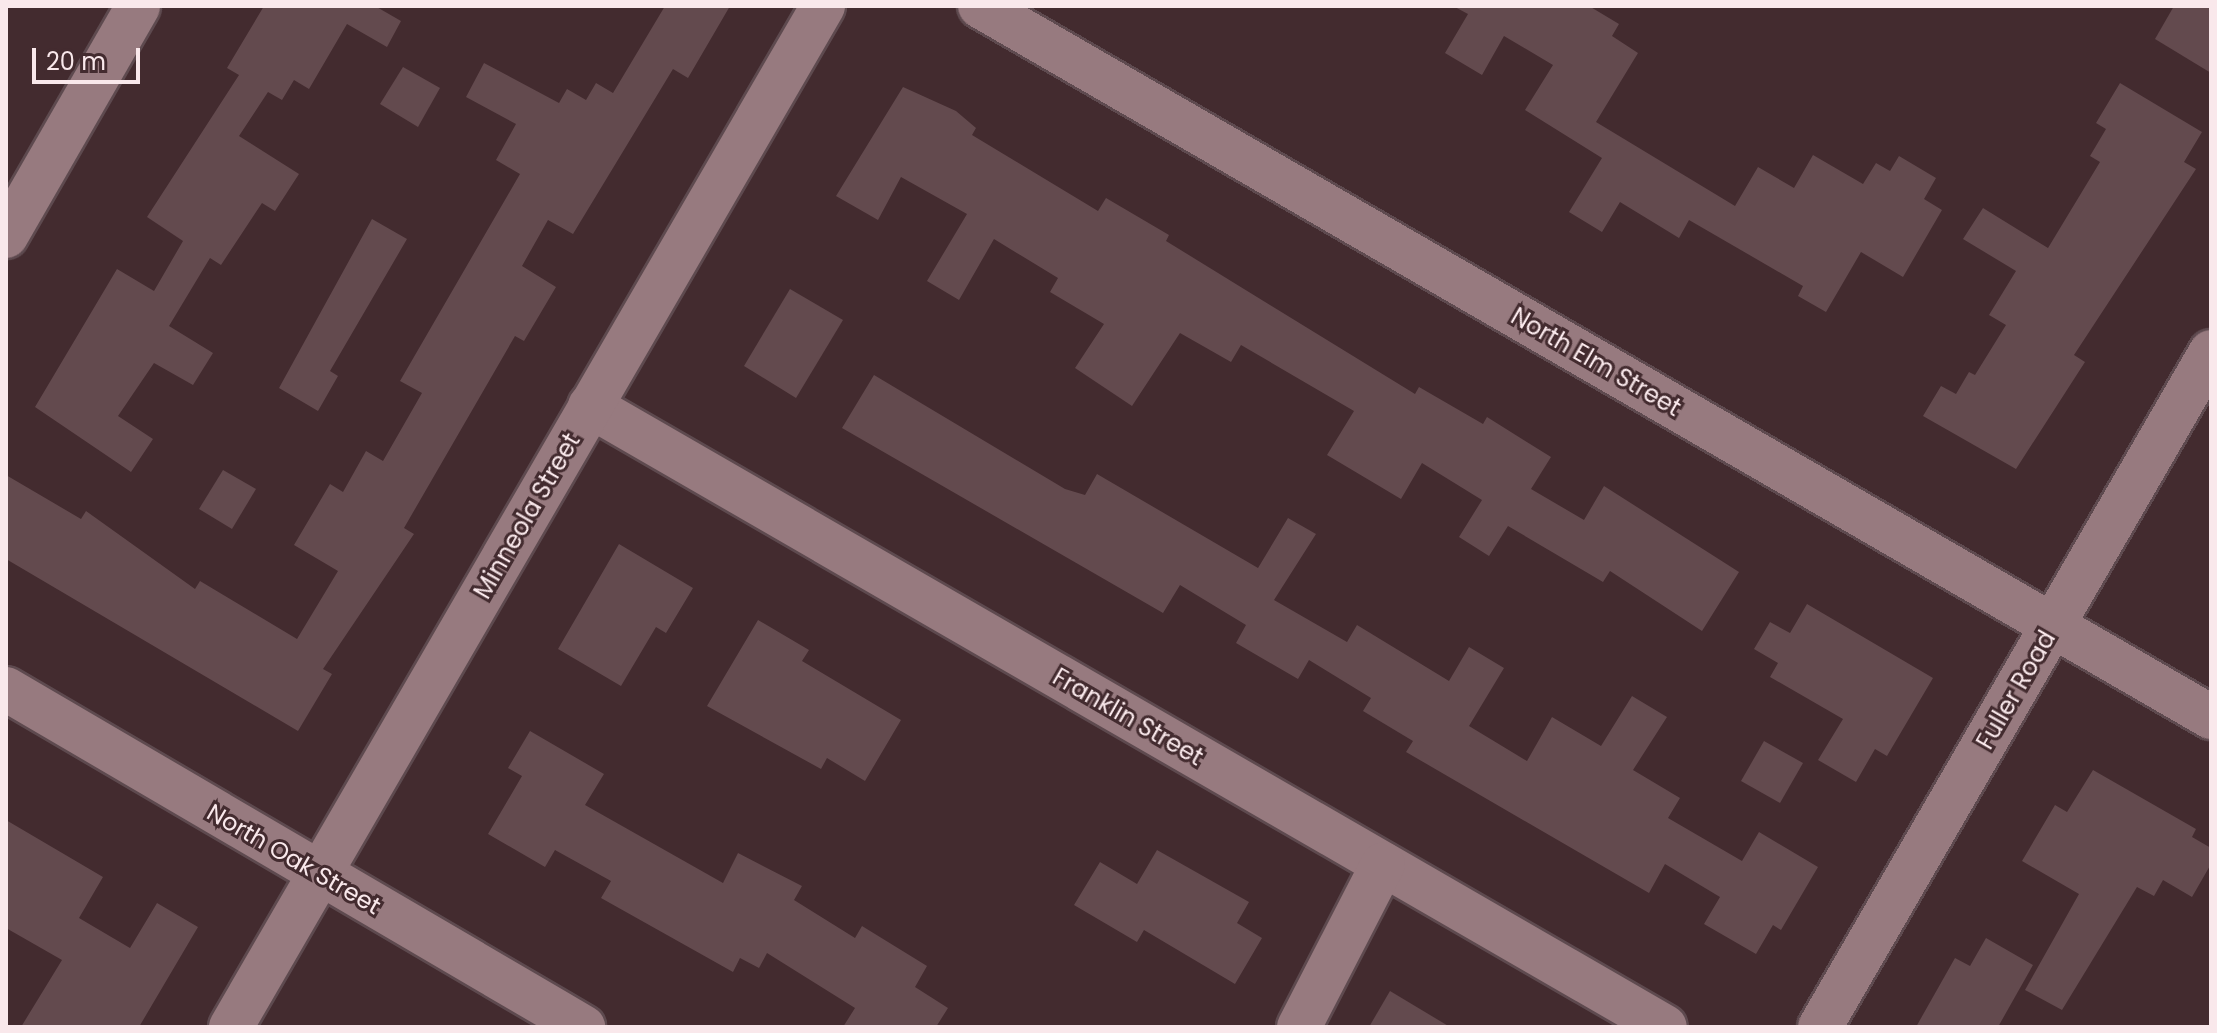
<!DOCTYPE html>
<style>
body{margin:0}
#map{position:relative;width:2217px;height:1033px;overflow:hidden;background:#432b2f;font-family:Poppins,sans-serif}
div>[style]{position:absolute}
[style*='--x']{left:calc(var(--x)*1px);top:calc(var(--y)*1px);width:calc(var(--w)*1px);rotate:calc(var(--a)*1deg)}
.building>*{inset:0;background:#634a4e}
.roads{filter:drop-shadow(2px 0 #5e4a4f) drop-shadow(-2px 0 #5e4a4f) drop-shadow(0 2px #5e4a4f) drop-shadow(0 -2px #5e4a4f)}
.minor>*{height:44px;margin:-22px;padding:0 22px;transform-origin:22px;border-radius:22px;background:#977a7f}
span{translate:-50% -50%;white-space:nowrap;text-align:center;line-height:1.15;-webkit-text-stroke:6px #432b2f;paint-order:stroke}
.street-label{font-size:24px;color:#f9e8eb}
.frame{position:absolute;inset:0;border:8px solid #f9e8eb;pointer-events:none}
.scale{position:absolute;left:32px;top:48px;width:108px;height:36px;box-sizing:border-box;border:4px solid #f9e8eb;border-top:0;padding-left:10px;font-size:24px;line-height:28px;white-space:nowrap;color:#f9e8eb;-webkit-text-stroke:6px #432b2f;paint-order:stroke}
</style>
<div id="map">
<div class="building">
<div style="clip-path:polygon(264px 6px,375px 6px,401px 21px,387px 47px,347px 24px,309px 89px,294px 80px,282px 100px,268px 92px,239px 136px,299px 174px,275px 211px,262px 203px,221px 265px,210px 258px,169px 326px,213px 353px,193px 385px,154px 363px,118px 416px,153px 439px,131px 472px,35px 407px,117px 269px,154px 291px,183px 241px,147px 217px,239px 75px,227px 68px)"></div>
<div style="clip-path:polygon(665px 6px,730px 6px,688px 78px,673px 69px,573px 234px,548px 220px,522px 266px,556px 287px,524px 341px,515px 336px,404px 528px,414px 534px,323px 669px,332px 674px,298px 731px,6px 559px,6px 475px,81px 519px,86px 511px,195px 589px,200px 581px,297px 639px,338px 571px,294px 545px,330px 484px,343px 492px,366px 451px,383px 461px,422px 393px,400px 381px,520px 174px,496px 160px,516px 124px,466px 97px,484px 63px,559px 103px,567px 89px,586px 100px,596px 83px,613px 93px)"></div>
<div style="clip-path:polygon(1453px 6px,1589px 6px,1619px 24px,1612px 36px,1638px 53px,1596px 122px,1735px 206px,1758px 167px,1794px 188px,1813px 155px,1863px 184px,1876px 163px,1890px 171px,1899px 156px,1936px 178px,1924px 199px,1942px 210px,1903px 277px,1861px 252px,1826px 312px,1798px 296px,1803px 286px,1689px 220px,1679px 238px,1620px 202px,1602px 232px,1569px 212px,1602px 158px,1525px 110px,1553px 65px,1504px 36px,1482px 75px,1445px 53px,1468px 14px)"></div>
<div style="clip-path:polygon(2174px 6px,2211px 6px,2211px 73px,2155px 39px)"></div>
<div style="clip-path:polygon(403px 67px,440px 88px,418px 127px,380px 104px)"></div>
<div style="clip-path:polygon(2120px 83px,2202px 132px,2184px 162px,2196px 169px,2074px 355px,2085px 362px,2016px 469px,1923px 416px,1941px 386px,1956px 394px,1969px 372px,1975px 375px,2006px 325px,1989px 315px,2016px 271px,1963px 239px,1983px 208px,2048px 248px,2100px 162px,2090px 156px,2106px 129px,2096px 123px)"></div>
<div style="clip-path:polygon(903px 87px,956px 111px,976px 128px,972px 135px,1098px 211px,1106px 198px,1169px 235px,1166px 241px,1415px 394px,1419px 387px,1483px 424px,1487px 417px,1551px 457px,1531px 489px,1584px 520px,1604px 486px,1739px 572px,1702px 631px,1610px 571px,1603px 582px,1508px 526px,1489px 556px,1459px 537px,1482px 500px,1422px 463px,1401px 499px,1327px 455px,1354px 411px,1241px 345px,1231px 362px,1180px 333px,1132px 406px,1075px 368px,1104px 324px,1050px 292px,1058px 278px,994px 239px,959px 300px,927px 281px,967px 214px,901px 177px,878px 220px,836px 196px)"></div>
<div style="clip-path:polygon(372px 219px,407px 239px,330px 371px,338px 376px,318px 411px,279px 388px)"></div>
<div style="clip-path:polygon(790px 289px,843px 320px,796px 398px,744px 366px)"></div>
<div style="clip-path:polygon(874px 375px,1065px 489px,1085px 495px,1097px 474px,1258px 568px,1288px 518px,1316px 534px,1274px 600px,1347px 642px,1357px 625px,1449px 681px,1469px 647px,1504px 668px,1469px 726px,1527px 761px,1552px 717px,1601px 746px,1632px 696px,1667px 717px,1633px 770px,1680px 798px,1668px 818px,1742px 861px,1759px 832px,1818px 867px,1781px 930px,1773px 925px,1756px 954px,1704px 924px,1720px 897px,1665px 864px,1649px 893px,1406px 752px,1413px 741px,1363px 711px,1371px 698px,1309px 660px,1298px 679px,1236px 643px,1246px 625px,1180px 585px,1163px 613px,842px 428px)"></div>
<div style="clip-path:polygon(223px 470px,256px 489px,232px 529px,199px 509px)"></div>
<div style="clip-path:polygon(619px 544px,693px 588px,666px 633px,656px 627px,621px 686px,558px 649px)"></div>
<div style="clip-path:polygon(1807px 604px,1933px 678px,1887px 756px,1875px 749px,1856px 782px,1818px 760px,1843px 719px,1770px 677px,1778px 663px,1754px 649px,1770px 622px,1790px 633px)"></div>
<div style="clip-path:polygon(758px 620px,809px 650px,802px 661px,901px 720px,865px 781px,827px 758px,821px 769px,707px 706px)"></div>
<div style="clip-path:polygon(530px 731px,604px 774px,585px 805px,723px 883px,738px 853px,802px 886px,794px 900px,855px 938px,862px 926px,927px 966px,915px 987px,948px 1008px,936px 1027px,843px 1027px,855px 1008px,767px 953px,759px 968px,740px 958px,733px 972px,601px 898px,611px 881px,555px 850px,545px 867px,488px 834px,522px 776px,508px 768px)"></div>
<div style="clip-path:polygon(1764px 741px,1803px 763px,1780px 803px,1741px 781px)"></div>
<div style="clip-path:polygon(2093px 770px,2196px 829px,2192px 837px,2211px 848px,2211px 864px,2192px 897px,2163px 880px,2154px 896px,2137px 887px,2062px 1010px,2025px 990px,2079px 894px,2022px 861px,2055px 805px,2067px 812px)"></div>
<div style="clip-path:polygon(6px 820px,103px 877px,79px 918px,130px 948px,157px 903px,198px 927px,139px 1027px,21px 1027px,62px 960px,6px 928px)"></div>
<div style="clip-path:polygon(1157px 850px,1249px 902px,1237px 923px,1262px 938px,1235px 984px,1144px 930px,1137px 942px,1074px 905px,1100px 862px,1137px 884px)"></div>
<div style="clip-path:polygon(1986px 938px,2033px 965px,1998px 1027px,1916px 1027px,1955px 958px,1970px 966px)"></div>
<div style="clip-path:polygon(1390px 991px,1450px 1027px,1369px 1027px)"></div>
</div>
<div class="roads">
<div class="minor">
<div style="--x:980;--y:6;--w:1422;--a:30.01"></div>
<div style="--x:6;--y:236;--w:265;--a:-60.1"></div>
<div style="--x:590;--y:406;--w:1241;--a:30.01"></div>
<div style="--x:6;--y:689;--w:669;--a:30.36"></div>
<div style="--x:231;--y:1027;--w:1180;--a:-59.89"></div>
<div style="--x:1299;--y:1027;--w:183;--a:-62.7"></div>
<div style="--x:1820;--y:1027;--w:780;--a:-59.92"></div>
</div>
</div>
<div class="street-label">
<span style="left:1596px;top:362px;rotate:30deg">North Elm Street</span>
<span style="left:527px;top:516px;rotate:-60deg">Minneola Street</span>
<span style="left:2016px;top:690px;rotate:-60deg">Fuller Road</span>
<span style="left:1128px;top:717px;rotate:30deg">Franklin Street</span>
<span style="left:294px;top:859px;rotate:30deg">North Oak Street</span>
</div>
<div class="frame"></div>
<div class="scale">20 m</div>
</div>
